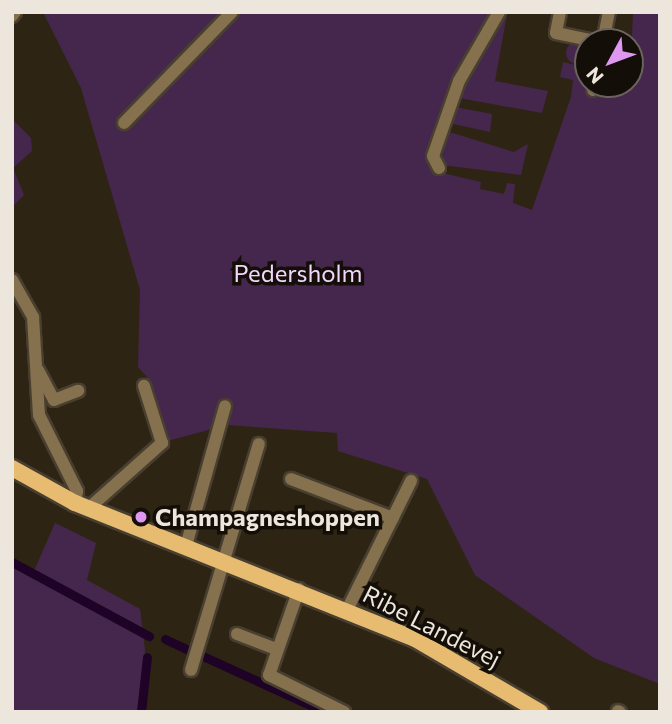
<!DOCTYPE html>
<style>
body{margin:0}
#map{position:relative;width:672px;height:724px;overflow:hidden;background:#2e2414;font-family:Commissioner,sans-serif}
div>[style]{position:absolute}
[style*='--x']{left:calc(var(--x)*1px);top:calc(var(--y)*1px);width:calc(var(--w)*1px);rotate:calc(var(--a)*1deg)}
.green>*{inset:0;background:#45274e}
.round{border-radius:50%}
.canal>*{height:9px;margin:-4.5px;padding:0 4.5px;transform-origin:4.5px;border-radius:4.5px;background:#1e0326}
.roads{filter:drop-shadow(2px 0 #493f30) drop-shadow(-2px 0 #493f30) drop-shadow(0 2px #493f30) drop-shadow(0 -2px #493f30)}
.minor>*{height:12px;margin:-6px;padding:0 6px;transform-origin:6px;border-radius:6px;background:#85714e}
.major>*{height:16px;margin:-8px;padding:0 8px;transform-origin:8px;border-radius:8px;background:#e7bc71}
.dots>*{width:19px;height:19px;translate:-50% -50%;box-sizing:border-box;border:4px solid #130e07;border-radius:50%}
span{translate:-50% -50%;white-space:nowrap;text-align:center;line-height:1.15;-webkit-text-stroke:7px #130e07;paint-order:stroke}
.park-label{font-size:24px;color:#f4d6fd}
.poi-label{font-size:24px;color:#ede6dc;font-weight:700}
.left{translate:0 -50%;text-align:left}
.street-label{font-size:24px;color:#ede6dc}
.frame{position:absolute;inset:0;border:14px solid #ede6dc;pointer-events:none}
.north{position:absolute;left:574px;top:28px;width:70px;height:70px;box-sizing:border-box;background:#130e07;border:2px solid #6a645c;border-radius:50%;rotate:229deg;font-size:19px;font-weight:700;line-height:28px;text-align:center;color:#ede6dc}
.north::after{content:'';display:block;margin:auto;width:24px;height:32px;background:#de98f2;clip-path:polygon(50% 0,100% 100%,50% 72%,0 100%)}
</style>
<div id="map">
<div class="green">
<div style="clip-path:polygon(43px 12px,493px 12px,459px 70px,428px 160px,438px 172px,481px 182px,480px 189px,504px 194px,507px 183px,515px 184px,513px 203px,532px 210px,571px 97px,573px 80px,560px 77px,563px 62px,588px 68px,589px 92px,617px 94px,618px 84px,630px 84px,633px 12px,660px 12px,660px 684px,594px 658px,475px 575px,427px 479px,338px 451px,337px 433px,227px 425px,167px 441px,147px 377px,138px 367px,140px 290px,81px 88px)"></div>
<div style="clip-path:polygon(507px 14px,495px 81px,548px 91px,542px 113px,459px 98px)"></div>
<div class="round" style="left:566px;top:42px;width:22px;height:22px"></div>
<div style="clip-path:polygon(455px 107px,492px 114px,490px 132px,449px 123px)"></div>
<div style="clip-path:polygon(12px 119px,31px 138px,32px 151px,13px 168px,24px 195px,14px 205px,12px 204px)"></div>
<div style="clip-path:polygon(446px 131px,514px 152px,528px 144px,521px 175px,442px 165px)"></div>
<div style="clip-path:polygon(55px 523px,96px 543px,87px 580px,140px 609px,145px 650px,137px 712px,12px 712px,12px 561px,34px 571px)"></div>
</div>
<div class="canal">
<div style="--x:12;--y:562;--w:156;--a:28.4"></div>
<div style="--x:165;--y:639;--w:31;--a:25"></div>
<div style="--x:205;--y:657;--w:132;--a:24.6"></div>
<div style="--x:141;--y:712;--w:55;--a:-83.8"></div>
</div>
<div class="roads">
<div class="minor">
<div style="--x:560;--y:12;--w:21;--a:101"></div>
<div style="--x:556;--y:33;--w:45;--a:11.6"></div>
<div style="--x:12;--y:16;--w:5;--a:-53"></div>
<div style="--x:603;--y:42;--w:31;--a:-79"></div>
<div style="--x:593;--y:90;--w:6;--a:-81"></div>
<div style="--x:124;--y:123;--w:155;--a:-45.8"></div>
<div style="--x:439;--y:168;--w:13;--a:-117"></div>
<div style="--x:433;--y:156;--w:79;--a:-70.9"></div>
<div style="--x:459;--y:81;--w:80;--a:-59.9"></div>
<div style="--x:12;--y:280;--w:43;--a:60.4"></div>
<div style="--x:33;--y:317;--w:98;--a:86.5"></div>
<div style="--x:39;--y:415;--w:85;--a:63.4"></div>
<div style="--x:77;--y:491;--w:12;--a:99"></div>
<div style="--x:38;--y:370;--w:34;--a:62"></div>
<div style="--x:54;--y:400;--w:26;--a:-21"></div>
<div style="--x:291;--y:479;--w:109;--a:20.9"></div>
<div style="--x:89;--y:508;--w:98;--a:-41.7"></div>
<div style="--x:162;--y:443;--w:60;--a:-107.5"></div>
<div style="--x:186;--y:546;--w:145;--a:-74.4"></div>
<div style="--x:299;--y:589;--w:91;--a:109.2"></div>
<div style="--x:269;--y:675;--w:84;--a:26.3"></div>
<div style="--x:348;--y:608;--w:142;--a:-63.6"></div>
<div style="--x:237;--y:634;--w:40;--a:21"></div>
<div style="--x:191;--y:670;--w:236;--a:-73.3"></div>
<div style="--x:618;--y:711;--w:2;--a:27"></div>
</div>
<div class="major">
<div style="--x:12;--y:468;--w:72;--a:29.1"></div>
<div style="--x:75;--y:503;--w:366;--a:21.8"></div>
<div style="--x:415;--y:639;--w:145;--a:30.3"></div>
</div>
</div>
<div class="dots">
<div style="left:141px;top:517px;background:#de98f2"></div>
</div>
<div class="park-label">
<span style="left:298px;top:273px">Pedersholm</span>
</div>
<div class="poi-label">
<span class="left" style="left:155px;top:517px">Champagneshoppen</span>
</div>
<div class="street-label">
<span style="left:432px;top:626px;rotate:27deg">Ribe Landevej</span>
</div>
<div class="frame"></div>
<div class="north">N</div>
</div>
